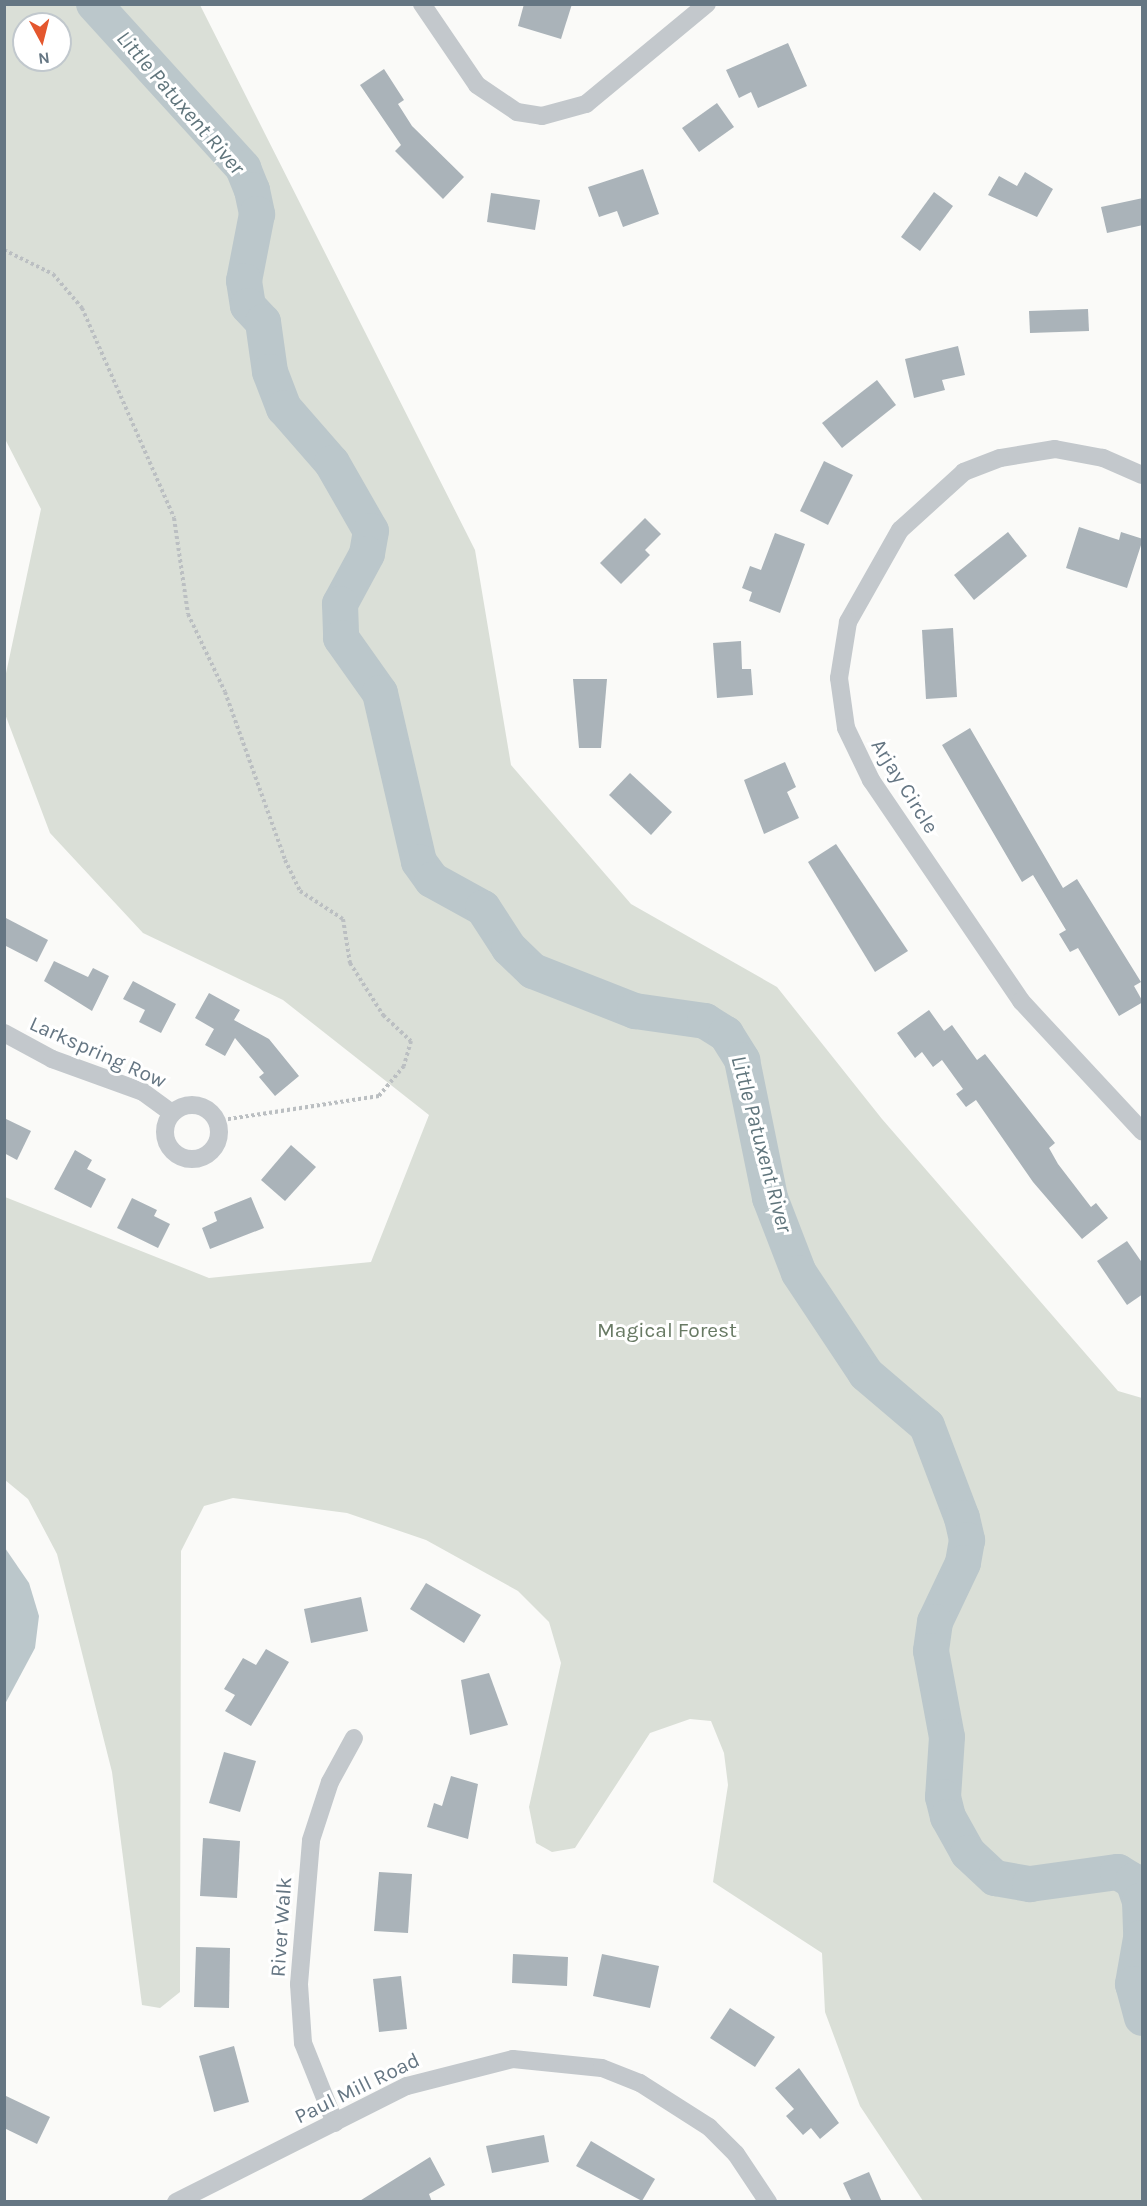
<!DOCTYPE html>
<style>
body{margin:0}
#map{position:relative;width:1147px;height:2206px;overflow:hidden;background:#fafaf8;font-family:Karla,sans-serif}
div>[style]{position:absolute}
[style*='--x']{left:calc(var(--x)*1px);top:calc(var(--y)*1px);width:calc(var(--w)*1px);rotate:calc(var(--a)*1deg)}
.green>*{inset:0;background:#dadfd7}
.water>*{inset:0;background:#bbc7cb}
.river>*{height:36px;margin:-18px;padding:0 18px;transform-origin:18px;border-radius:18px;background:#bbc7cb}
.building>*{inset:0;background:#aab3b9}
.path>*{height:4px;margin-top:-2px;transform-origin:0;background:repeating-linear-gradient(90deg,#bbbfc2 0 3px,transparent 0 6px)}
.street>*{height:18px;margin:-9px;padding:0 9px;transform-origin:9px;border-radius:9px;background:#c3c8cc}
.street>.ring{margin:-9px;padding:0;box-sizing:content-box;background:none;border:18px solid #c3c8cc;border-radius:50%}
span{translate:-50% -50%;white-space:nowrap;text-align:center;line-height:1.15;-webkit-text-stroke:6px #fff;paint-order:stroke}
.street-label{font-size:21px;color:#657683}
.park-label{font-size:21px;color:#687a64}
.water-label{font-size:22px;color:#60757c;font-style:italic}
.frame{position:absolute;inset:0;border:6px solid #657683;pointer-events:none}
.north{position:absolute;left:12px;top:12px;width:60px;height:60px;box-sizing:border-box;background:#fff;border:2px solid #c1c8cd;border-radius:50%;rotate:173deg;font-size:16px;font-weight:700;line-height:24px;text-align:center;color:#657683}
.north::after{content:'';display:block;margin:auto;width:21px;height:27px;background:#e4572e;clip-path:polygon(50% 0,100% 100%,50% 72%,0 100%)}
</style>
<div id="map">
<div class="green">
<div style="clip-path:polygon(evenodd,5px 4px,200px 5px,475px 550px,511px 765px,631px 904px,777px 987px,882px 1119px,1118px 1391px,1142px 1398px,1142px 2201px,923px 2201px,860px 2106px,825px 2012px,822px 1953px,713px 1882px,728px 1785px,724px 1753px,711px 1721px,690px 1719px,650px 1733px,575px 1848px,552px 1852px,536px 1843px,529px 1807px,561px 1663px,549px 1622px,518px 1591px,426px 1540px,347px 1513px,233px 1498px,204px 1506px,181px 1551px,180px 1992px,160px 2008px,142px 2005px,112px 1772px,57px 1554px,28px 1499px,5px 1480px,5px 1197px,209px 1278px,371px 1262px,429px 1115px,283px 1000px,143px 933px,50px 833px,5px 714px,5px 678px,41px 509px,5px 439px,5px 4px,24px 24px,60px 24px,60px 60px,24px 60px,24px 24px)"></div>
</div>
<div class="water">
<div style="clip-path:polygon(5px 1548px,29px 1583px,39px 1616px,35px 1648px,5px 1704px)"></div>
</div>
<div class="river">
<div style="--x:94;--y:4;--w:222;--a:47.7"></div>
<div style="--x:243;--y:168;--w:24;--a:68"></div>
<div style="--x:252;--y:190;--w:25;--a:78"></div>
<div style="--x:257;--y:214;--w:68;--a:101"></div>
<div style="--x:244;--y:281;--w:25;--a:81"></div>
<div style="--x:248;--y:306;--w:22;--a:47"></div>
<div style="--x:263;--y:322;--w:50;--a:82"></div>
<div style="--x:270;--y:372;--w:39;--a:69"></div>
<div style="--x:284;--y:408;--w:73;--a:48.9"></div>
<div style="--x:332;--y:463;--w:78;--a:60.2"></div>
<div style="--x:371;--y:531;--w:23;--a:100"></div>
<div style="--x:367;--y:554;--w:57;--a:118.4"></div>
<div style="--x:340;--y:604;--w:34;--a:88"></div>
<div style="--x:341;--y:638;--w:67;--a:54.7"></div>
<div style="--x:380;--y:693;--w:173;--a:77"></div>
<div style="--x:419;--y:862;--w:22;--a:54"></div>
<div style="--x:432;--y:880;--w:58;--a:28.8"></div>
<div style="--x:483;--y:908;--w:48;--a:57"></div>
<div style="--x:509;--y:948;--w:33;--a:44"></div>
<div style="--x:533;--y:971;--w:110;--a:21.4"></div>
<div style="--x:635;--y:1011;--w:71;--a:8.1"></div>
<div style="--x:705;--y:1021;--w:25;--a:32"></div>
<div style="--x:726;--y:1034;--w:31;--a:58"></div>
<div style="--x:742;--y:1060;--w:141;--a:78.5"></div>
<div style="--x:770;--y:1198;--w:80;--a:68.9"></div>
<div style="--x:799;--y:1273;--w:121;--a:56.4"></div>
<div style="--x:866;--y:1374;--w:80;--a:40.4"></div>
<div style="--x:927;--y:1426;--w:98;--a:69.2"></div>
<div style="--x:962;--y:1518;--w:23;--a:77"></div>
<div style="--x:967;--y:1540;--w:23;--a:100"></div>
<div style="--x:963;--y:1563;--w:65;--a:115.4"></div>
<div style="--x:935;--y:1622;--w:29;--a:98"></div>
<div style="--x:931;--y:1651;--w:87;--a:79.5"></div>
<div style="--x:947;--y:1737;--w:60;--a:93.8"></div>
<div style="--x:943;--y:1797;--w:21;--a:76"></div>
<div style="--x:948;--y:1817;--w:41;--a:60.9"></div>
<div style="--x:968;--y:1853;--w:37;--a:43"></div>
<div style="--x:995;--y:1878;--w:36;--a:10"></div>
<div style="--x:1030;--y:1884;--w:89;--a:-7.8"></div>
<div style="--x:1118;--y:1872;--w:17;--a:31"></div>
<div style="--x:1133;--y:1881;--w:21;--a:71"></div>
<div style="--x:1140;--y:1901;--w:37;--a:88"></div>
<div style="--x:1141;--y:1938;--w:47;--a:99.9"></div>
<div style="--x:1133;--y:1984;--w:35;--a:75"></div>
</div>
<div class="building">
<div style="clip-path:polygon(524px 4px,572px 4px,561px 39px,518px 26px)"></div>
<div style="clip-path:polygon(788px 43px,807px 86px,758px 108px,751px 92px,739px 98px,726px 70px)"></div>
<div style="clip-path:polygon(384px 69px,404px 100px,398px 104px,412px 126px,464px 177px,443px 199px,395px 151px,401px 145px,360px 85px)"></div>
<div style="clip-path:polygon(717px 103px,734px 127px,699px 152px,682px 128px)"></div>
<div style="clip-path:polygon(643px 169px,659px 214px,623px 227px,617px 211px,599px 217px,588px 187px)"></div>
<div style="clip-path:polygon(1025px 172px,1053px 189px,1037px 217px,988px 195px,999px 176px,1017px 186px)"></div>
<div style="clip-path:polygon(934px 192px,953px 206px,920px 251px,901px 237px)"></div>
<div style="clip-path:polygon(491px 193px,540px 200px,535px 230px,487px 222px)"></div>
<div style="clip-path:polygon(1143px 198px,1143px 225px,1107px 233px,1101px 207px)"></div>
<div style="clip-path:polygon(1088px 309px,1089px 331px,1030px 333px,1029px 311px)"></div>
<div style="clip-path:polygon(958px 346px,965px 375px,942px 380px,945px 390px,914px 398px,905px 359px)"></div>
<div style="clip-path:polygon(877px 380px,896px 405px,842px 448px,822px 423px)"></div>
<div style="clip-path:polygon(824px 461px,853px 475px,828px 525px,800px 511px)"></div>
<div style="clip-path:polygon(645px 518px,661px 534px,645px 550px,650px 555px,621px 584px,600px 563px)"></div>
<div style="clip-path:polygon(1079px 527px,1119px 540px,1121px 532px,1143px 539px,1127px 588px,1066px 568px)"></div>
<div style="clip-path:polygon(1008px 532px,1027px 556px,974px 600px,954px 575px)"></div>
<div style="clip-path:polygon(775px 533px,805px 544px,780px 613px,749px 601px,752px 592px,742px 588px,750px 566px,761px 570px)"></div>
<div style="clip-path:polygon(953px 628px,957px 697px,926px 699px,922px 630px)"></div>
<div style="clip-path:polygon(741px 641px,742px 669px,751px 669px,753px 695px,717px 698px,713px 643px)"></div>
<div style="clip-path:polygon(573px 679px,607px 679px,601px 748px,579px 748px)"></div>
<div style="clip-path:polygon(970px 728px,1063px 888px,1077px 879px,1141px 982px,1134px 986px,1143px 1002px,1119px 1016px,1078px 948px,1070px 952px,1059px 934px,1066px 930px,1033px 875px,1022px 882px,942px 745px)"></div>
<div style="clip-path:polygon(785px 762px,796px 787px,787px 792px,799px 818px,764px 834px,744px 780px)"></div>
<div style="clip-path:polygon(630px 773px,672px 812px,651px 835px,609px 795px)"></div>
<div style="clip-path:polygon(836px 844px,908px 951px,875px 972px,808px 862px)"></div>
<div style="clip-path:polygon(4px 917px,48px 940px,37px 962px,4px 945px)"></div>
<div style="clip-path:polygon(54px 961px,88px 977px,93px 968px,109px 976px,92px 1011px,44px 981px)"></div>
<div style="clip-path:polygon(133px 981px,176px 1004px,161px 1033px,139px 1022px,145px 1010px,123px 999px)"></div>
<div style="clip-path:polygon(209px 993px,240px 1010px,234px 1020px,269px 1039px,299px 1076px,275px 1096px,259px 1077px,264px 1073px,235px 1038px,225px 1056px,205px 1045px,214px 1029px,195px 1018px)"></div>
<div style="clip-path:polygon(929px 1010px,944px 1031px,952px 1025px,977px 1060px,985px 1054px,1055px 1143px,1049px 1148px,1058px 1164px,1091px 1207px,1096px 1203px,1108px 1218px,1082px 1239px,1033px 1182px,976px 1100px,966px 1107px,956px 1094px,963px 1089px,942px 1060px,933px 1067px,922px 1052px,915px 1058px,897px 1033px)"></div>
<div style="clip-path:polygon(4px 1118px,31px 1131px,17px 1160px,4px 1153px)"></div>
<div style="clip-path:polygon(291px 1145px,316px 1167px,285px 1201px,261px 1180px)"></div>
<div style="clip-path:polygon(75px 1150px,92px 1160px,87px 1169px,106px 1179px,91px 1208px,54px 1189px)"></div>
<div style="clip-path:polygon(251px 1197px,264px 1228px,210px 1249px,202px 1228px,217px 1221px,214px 1212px)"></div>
<div style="clip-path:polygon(132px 1198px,157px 1210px,154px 1216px,170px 1224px,158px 1248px,117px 1228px)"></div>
<div style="clip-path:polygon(1127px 1241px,1143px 1264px,1143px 1294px,1127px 1305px,1097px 1261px)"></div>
<div style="clip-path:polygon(426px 1583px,481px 1615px,464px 1643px,410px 1609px)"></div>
<div style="clip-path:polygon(361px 1597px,368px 1631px,311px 1643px,304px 1609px)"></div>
<div style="clip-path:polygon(266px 1649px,289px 1662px,251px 1726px,225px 1711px,235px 1695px,224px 1689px,243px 1658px,256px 1665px)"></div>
<div style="clip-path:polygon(489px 1673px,508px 1725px,470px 1735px,461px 1680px)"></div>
<div style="clip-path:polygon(224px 1752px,256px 1761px,240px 1812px,209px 1803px)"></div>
<div style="clip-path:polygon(451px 1776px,478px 1784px,468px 1839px,427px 1827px,434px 1803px,442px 1806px)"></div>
<div style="clip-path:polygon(203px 1838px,240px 1841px,237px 1898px,200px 1896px)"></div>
<div style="clip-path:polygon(379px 1872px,412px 1874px,408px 1933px,374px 1931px)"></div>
<div style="clip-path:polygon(196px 1947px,230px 1948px,229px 2008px,194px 2007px)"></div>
<div style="clip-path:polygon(513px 1954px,568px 1957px,567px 1986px,512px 1983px)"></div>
<div style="clip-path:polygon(602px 1954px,659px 1966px,650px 2008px,593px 1996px)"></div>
<div style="clip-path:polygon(401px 1976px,407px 2029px,379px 2032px,373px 1979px)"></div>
<div style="clip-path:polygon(730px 2008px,775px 2037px,755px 2067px,710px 2038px)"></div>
<div style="clip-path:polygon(234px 2046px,249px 2102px,214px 2112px,199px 2056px)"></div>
<div style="clip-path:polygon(799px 2068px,839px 2123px,820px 2139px,811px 2128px,803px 2135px,786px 2116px,794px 2109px,775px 2088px)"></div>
<div style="clip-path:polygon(4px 2095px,50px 2117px,37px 2144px,4px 2128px)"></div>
<div style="clip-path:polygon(544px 2135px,549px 2162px,492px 2173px,486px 2146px)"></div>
<div style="clip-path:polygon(591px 2141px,655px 2179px,642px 2201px,576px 2166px)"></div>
<div style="clip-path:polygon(430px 2157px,445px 2185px,429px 2194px,432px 2202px,358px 2202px)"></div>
<div style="clip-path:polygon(869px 2172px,882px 2202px,852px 2202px,843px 2183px)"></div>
</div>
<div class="path">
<div style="--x:4;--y:250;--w:55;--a:26.1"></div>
<div style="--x:53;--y:274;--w:45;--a:49.5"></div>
<div style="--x:82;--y:308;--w:229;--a:66.3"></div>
<div style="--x:174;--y:518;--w:97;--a:81.7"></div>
<div style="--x:188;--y:614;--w:86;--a:64.6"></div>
<div style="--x:225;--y:692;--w:178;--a:70.3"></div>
<div style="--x:285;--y:860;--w:34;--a:64"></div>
<div style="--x:300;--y:891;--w:51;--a:33.1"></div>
<div style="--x:343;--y:919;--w:45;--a:81"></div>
<div style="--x:350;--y:963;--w:62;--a:57.6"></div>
<div style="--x:383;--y:1015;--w:38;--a:43"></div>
<div style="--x:411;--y:1041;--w:26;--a:106"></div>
<div style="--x:404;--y:1066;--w:39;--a:130"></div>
<div style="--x:379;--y:1096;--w:165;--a:171.3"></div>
</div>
<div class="street">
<div style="--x:422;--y:4;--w:98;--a:55.8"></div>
<div style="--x:477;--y:85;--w:48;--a:34"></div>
<div style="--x:517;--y:112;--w:25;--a:9"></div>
<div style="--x:542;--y:116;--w:46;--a:-15.3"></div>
<div style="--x:586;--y:104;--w:157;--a:-39.6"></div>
<div style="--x:1142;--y:475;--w:43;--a:-156.4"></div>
<div style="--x:1103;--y:458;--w:49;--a:-169.4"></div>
<div style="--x:1055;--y:449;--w:56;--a:170.7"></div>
<div style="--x:1000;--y:458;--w:39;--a:159"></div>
<div style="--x:964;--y:472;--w:86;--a:137.8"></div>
<div style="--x:900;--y:530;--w:106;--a:119.5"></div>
<div style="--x:848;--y:622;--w:57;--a:99.1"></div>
<div style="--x:839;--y:678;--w:50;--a:82"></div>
<div style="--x:846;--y:728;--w:58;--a:64.3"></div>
<div style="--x:871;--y:780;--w:267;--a:55.8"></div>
<div style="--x:1021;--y:1001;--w:178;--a:47.1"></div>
<div style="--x:4;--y:1033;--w:55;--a:28.4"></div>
<div style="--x:52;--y:1059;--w:97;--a:19.9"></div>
<div style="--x:143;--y:1092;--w:36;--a:36"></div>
<div class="ring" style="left:165px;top:1105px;width:36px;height:36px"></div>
<div style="--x:335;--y:2123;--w:86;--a:-111.8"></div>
<div style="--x:303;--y:2043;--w:59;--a:-93.9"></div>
<div style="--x:299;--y:1984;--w:144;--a:-85.2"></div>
<div style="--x:311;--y:1840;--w:61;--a:-71.9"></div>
<div style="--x:330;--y:1782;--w:50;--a:-61.4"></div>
<div style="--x:176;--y:2202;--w:258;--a:-26.7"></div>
<div style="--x:407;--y:2086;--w:109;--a:-14.3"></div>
<div style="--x:513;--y:2059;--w:89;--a:5.8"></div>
<div style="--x:602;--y:2068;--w:41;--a:21.5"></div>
<div style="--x:640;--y:2083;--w:82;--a:32.5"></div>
<div style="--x:709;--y:2127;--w:38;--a:45"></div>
<div style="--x:736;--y:2154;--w:58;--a:56.3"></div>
</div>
<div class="street-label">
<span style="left:905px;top:786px;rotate:58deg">Arjay Circle</span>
<span style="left:98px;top:1052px;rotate:24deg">Larkspring Row</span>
<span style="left:281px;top:1927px;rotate:-86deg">River Walk</span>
<span style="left:357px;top:2088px;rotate:-26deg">Paul Mill Road</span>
</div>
<div class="park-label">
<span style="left:667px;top:1330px">Magical Forest</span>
</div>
<div class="water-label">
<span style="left:180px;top:103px;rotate:49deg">Little Patuxent River</span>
<span style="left:761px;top:1144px;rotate:75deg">Little Patuxent River</span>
</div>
<div class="frame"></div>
<div class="north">N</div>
</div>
